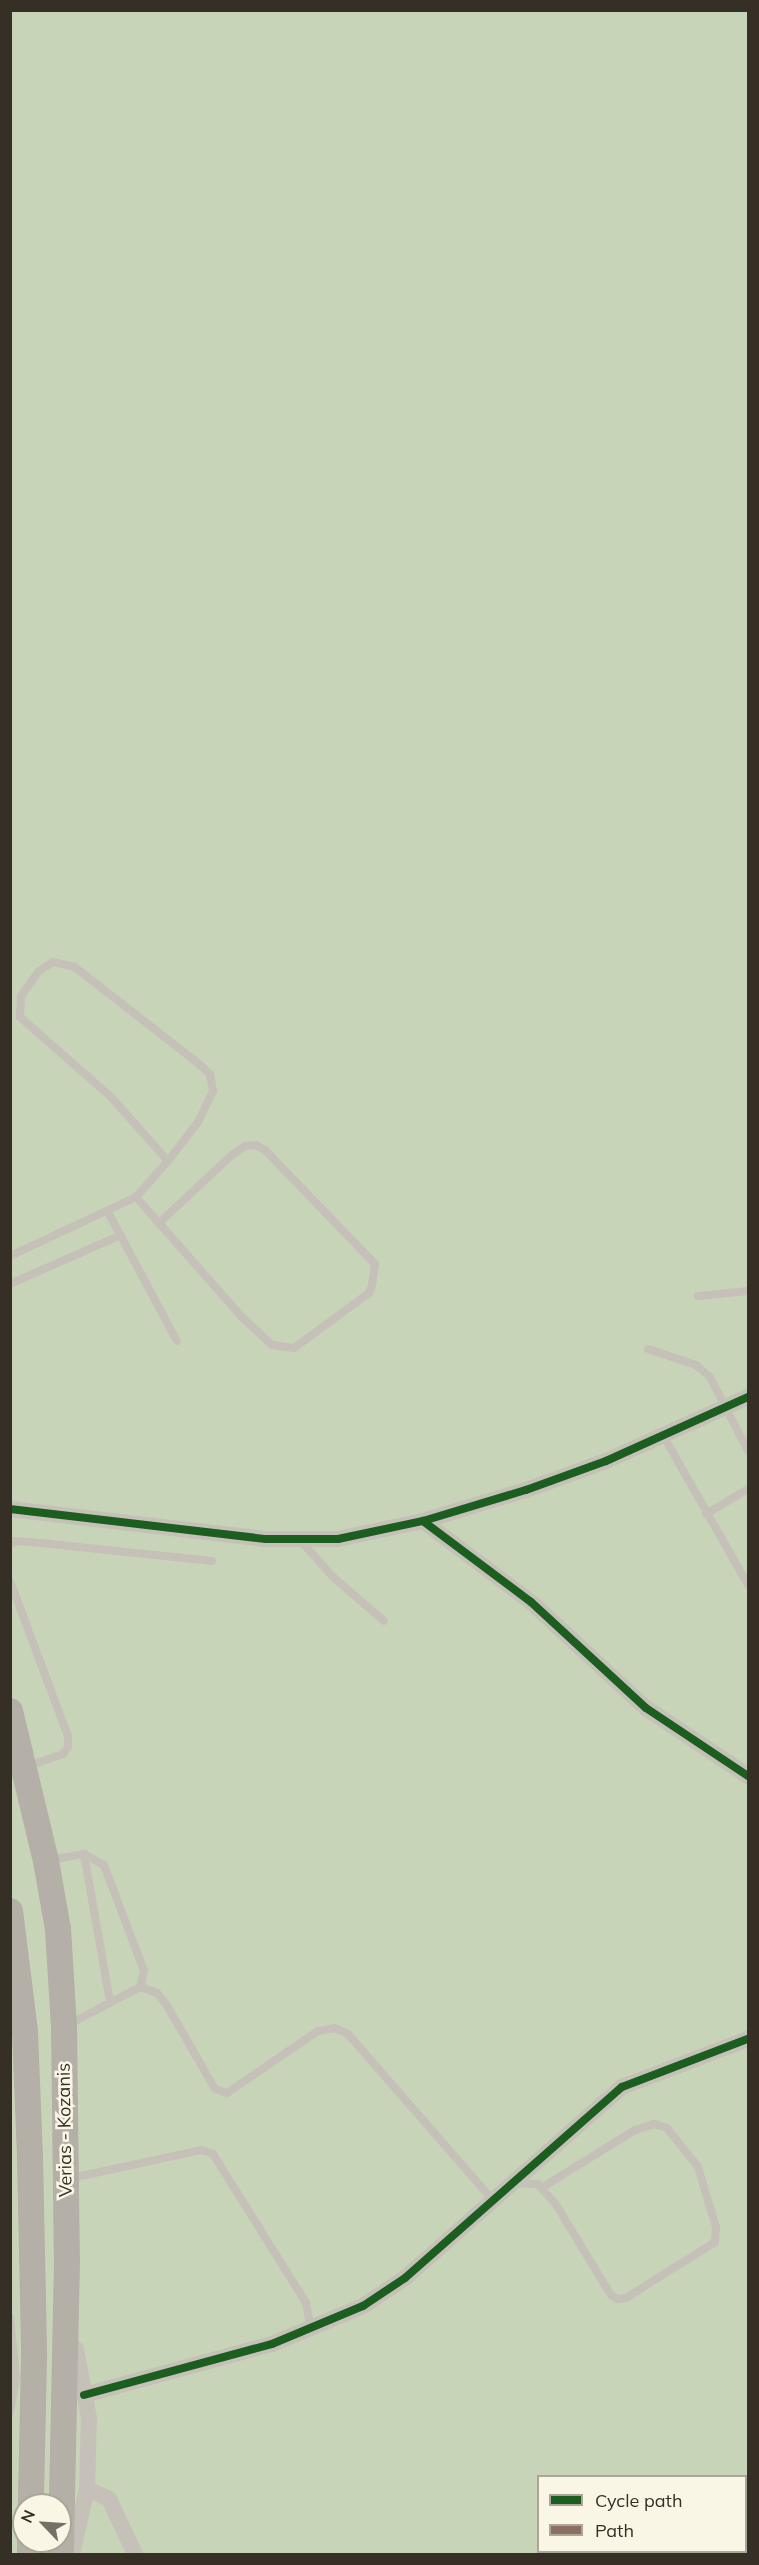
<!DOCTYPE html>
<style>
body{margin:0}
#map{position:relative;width:759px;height:2565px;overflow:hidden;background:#edeadf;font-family:Mulish,sans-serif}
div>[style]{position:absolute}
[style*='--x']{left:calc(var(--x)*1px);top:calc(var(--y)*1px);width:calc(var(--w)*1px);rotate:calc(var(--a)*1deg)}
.green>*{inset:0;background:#c8d4b8}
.lane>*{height:8px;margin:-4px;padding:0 4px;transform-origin:4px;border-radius:4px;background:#c5c1b8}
.street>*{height:16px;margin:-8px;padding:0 8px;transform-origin:8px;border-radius:8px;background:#c5c1b8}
.primary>*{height:26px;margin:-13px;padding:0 13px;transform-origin:13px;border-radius:13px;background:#b4afa7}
.quiet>*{height:6px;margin-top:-3px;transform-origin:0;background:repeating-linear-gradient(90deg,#8d6e63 0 12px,transparent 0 18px)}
.cycleway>*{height:8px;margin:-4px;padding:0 4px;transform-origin:4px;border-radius:4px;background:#1b5e20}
span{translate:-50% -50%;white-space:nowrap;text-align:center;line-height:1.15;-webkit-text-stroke:5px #faf6e5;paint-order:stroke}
.street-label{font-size:18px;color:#362f26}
.frame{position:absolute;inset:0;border:12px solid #362f26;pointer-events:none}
.legend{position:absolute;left:537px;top:2475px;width:210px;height:78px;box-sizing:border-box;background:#faf6e5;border:2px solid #aca699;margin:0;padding:8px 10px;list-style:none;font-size:18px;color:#362f26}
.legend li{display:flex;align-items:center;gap:12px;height:30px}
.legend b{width:30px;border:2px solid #aca699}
.north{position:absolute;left:12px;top:2493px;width:60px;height:60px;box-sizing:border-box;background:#faf6e5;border:2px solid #aca699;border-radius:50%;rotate:295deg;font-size:16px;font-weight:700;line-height:24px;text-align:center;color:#362f26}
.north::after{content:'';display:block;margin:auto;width:21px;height:27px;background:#767067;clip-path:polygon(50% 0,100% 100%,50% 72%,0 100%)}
</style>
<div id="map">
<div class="green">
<div style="clip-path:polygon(evenodd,11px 11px,748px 11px,748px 2554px,11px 2554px,11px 11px,538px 2476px,746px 2476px,746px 2552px,538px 2552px,538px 2476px,11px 11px,24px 2505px,60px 2505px,60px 2541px,24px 2541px,24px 2505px)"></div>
</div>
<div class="lane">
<div style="--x:136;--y:1197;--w:35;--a:49"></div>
<div style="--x:159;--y:1223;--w:125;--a:48.6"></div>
<div style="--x:242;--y:1317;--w:41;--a:43"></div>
<div style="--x:272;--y:1345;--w:22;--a:8"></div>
<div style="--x:294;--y:1348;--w:93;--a:-36.3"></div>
<div style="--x:369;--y:1293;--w:9;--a:-69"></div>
<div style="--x:372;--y:1285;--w:21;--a:-82"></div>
<div style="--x:375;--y:1264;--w:158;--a:-134"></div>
<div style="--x:265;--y:1150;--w:10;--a:-151"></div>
<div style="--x:256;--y:1145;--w:11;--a:175"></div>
<div style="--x:245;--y:1146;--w:14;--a:146"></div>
<div style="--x:233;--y:1154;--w:101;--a:137"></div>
<div style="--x:108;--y:1212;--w:146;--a:61.9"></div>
<div style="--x:10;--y:1256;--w:139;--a:-25.1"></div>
<div style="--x:136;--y:1197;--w:48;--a:-48.4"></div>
<div style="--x:168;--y:1161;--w:49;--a:-52.4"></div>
<div style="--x:198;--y:1122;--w:34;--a:-64"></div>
<div style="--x:213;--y:1091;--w:17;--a:-100"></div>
<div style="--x:210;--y:1074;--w:15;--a:-138"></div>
<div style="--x:199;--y:1064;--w:157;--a:-142"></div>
<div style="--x:75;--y:967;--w:23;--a:-167"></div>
<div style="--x:53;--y:962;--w:17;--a:147"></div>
<div style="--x:39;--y:971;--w:31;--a:126"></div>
<div style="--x:21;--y:996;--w:21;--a:93"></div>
<div style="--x:20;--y:1017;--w:120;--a:41.3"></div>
<div style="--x:110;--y:1096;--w:87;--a:48.3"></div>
<div style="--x:10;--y:1284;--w:121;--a:-23.8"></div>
<div style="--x:698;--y:1296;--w:50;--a:-5.7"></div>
<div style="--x:648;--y:1349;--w:51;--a:18.4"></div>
<div style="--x:696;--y:1365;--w:18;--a:41"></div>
<div style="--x:710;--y:1377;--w:83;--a:62.8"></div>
<div style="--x:664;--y:1437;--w:170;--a:60.4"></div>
<div style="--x:706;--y:1514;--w:49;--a:-30.8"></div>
<div style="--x:301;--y:1541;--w:48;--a:48.4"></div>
<div style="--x:333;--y:1577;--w:67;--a:40.8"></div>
<div style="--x:10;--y:1545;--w:6;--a:-39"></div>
<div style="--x:15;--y:1541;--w:16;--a:4"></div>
<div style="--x:31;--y:1542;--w:182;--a:6"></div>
<div style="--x:10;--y:1581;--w:165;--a:69.5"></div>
<div style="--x:68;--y:1736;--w:11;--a:90"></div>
<div style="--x:68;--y:1747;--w:9;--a:126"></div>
<div style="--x:63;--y:1754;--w:39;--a:161"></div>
<div style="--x:84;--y:1854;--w:150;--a:80"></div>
<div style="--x:50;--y:1860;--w:35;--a:-10"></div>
<div style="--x:84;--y:1854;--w:23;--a:29"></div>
<div style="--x:104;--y:1865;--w:113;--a:69.3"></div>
<div style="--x:144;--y:1971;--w:16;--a:104"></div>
<div style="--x:140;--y:1987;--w:81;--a:152.2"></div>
<div style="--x:140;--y:1987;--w:18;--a:19"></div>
<div style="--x:157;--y:1993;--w:14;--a:51"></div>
<div style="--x:166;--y:2004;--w:98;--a:60"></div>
<div style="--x:215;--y:2089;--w:13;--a:18"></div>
<div style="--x:227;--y:2093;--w:110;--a:-34.3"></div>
<div style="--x:318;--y:2031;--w:17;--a:-10"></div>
<div style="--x:335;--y:2028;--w:14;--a:25"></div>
<div style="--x:348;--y:2034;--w:219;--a:48.9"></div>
<div style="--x:67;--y:2179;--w:137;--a:-12.2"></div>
<div style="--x:201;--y:2150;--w:13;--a:18"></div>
<div style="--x:213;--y:2154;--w:176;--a:58"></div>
<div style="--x:306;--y:2303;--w:28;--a:80"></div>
<div style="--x:516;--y:2183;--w:22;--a:3"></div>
<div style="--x:538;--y:2184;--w:5;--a:53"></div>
<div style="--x:541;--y:2188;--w:21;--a:47"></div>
<div style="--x:555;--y:2203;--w:108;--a:58.7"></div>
<div style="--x:611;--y:2295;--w:8;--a:30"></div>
<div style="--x:618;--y:2299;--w:8;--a:-7"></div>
<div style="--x:626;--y:2298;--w:105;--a:-32.2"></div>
<div style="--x:715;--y:2242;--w:15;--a:-86"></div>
<div style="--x:716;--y:2227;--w:63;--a:-106.7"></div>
<div style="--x:698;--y:2167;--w:50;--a:-128.5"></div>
<div style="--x:667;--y:2128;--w:14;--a:-163"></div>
<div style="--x:654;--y:2124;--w:20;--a:162"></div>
<div style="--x:635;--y:2130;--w:110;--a:148.3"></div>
<div style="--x:10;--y:2317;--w:61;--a:84.4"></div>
<div style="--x:16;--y:2378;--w:35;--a:100"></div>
</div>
<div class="street">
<div style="--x:10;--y:1509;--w:258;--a:6.7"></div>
<div style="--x:266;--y:1539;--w:72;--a:0"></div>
<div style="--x:338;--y:1539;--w:87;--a:-12"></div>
<div style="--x:423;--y:1521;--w:108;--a:-16.8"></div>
<div style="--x:526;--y:1490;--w:85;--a:-19.9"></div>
<div style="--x:606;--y:1461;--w:156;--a:-24.3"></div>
<div style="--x:423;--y:1521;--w:135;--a:36.9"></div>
<div style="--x:531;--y:1602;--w:156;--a:42.7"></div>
<div style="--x:646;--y:1708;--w:123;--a:33.7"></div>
<div style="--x:84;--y:2395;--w:195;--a:-15.2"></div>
<div style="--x:272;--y:2344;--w:99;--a:-22.7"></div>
<div style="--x:363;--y:2306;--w:50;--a:-33.7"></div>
<div style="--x:405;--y:2278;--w:289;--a:-41.4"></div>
<div style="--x:622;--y:2087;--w:135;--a:-20.9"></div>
<div style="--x:87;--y:2489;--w:24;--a:24"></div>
<div style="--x:109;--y:2499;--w:61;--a:64.7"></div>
<div style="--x:72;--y:2554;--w:67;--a:-77"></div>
<div style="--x:87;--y:2489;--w:71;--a:-88.4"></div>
<div style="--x:89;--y:2418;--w:70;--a:-100.7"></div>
</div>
<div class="primary">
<div style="--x:10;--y:1711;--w:154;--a:76.5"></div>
<div style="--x:46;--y:1861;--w:69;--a:80"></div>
<div style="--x:58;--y:1929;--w:97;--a:86.5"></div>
<div style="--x:64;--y:2026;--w:234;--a:89.3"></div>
<div style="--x:67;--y:2260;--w:294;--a:91.2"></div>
<div style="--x:10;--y:1911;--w:122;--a:82.9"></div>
<div style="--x:25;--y:2032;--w:125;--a:87.7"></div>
<div style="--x:30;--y:2157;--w:199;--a:88.8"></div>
<div style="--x:34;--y:2356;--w:149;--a:91.2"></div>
<div style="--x:30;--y:2554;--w:13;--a:-90"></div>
</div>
<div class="quiet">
<div style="--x:746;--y:2503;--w:2;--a:27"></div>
</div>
<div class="cycleway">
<div style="--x:10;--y:1509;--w:258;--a:6.7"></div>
<div style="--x:266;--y:1539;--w:72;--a:0"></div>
<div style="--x:338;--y:1539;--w:87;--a:-12"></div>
<div style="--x:423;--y:1521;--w:108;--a:-16.8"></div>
<div style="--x:526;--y:1490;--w:85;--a:-19.9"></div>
<div style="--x:606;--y:1461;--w:156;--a:-24.3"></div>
<div style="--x:423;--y:1521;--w:135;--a:36.9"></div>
<div style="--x:531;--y:1602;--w:156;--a:42.7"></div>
<div style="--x:646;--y:1708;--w:123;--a:33.7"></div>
<div style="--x:84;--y:2395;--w:195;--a:-15.2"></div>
<div style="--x:272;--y:2344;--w:99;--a:-22.7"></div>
<div style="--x:363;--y:2306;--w:50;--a:-33.7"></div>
<div style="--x:405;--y:2278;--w:289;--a:-41.4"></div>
<div style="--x:622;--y:2087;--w:135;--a:-20.9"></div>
</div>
<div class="street-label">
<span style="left:65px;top:2130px;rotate:-91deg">Verias - Kozanis</span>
</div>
<div class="frame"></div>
<ul class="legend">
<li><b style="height:8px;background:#1b5e20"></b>Cycle path</li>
<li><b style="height:8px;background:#8d6e63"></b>Path</li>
</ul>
<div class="north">N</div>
</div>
